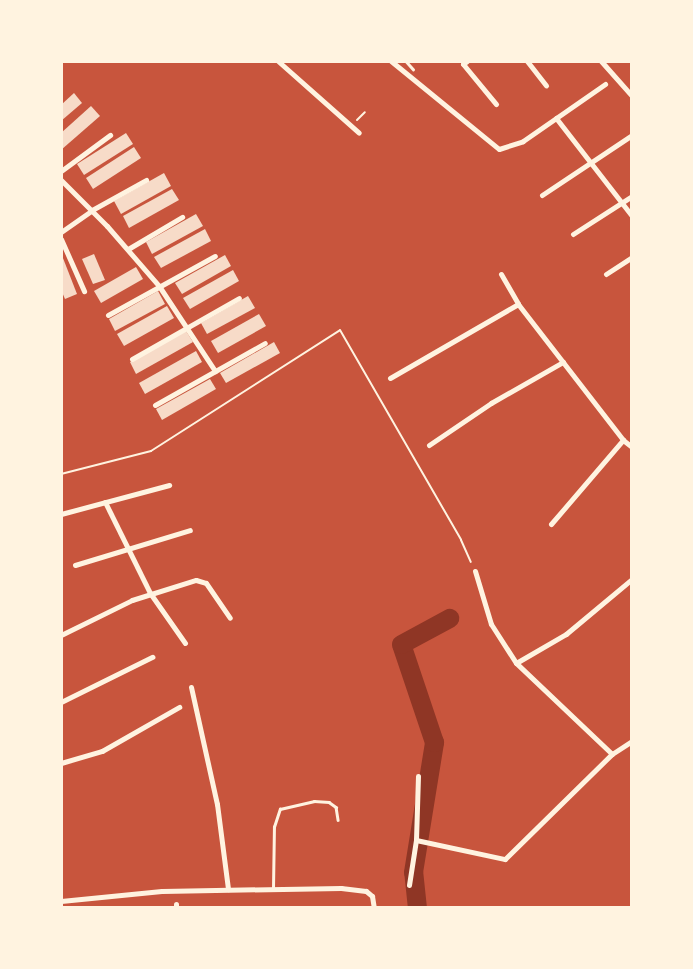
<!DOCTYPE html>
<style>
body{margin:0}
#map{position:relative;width:693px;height:969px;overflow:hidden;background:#c8553d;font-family:"Times New Roman",serif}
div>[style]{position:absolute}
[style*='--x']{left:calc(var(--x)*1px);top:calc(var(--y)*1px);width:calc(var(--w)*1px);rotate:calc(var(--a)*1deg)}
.river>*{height:19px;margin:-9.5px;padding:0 9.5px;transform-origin:9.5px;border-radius:9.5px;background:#8f3625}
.building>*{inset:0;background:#f7dbc8}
.path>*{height:2px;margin:-1px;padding:0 1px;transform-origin:1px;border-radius:1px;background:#fff3e0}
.service>*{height:2.5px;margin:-1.25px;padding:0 1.25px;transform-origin:1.25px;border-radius:1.25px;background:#fff3e0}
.minor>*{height:5px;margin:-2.5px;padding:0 2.5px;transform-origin:2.5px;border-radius:2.5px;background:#fff3e0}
span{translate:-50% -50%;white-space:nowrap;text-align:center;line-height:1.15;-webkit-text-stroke:5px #fff3e0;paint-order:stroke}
.frame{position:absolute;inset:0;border:63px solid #fff3e0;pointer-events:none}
</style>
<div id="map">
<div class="river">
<div style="--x:417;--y:908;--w:36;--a:-96"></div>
<div style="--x:413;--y:872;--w:132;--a:-80.8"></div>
<div style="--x:434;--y:742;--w:103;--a:-108.6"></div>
<div style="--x:401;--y:644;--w:55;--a:-28.4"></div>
</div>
<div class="building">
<div style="clip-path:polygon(74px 93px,82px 103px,61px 121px,61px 105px)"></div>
<div style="clip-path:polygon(91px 106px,100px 116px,61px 150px,61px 133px)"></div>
<div style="clip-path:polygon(126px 133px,133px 144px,84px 175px,77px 164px)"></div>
<div style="clip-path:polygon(134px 147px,141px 158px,93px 189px,86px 178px)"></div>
<div style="clip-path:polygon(164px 173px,171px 186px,121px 214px,114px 201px)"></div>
<div style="clip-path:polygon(172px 189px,179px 200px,129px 228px,123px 216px)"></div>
<div style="clip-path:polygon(196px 214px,203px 226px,152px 254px,146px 242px)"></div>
<div style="clip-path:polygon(205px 229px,211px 241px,161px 268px,154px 257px)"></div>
<div style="clip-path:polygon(61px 253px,77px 294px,65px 299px,61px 290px)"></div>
<div style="clip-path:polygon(94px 254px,105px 280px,93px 284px,82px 259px)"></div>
<div style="clip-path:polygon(225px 255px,231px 266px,182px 294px,175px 283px)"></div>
<div style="clip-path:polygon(136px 267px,143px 279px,101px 303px,94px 291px)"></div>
<div style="clip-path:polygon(233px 270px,239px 281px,190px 309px,183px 298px)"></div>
<div style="clip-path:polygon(158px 291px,165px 304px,115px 331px,109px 319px)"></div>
<div style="clip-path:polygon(248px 296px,255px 308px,207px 334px,201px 323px)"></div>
<div style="clip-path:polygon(167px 306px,174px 318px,124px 346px,117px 334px)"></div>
<div style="clip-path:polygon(259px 314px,266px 326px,218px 353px,211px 341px)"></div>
<div style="clip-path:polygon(186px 331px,193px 342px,136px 374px,130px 362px)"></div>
<div style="clip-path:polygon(274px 342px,280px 353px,226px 383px,220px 373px)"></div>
<div style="clip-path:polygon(196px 351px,202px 362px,145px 394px,139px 383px)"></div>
<div style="clip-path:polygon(210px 379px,216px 389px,162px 420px,156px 409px)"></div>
</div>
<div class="path">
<div style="--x:357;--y:120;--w:11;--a:-45"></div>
<div style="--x:61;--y:474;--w:93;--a:-14.3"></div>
<div style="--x:151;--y:451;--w:224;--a:-32.6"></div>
<div style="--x:340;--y:330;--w:242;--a:60"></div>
<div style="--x:461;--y:540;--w:24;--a:66"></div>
</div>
<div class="service">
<div style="--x:406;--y:61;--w:11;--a:49"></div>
<div style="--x:273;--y:888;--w:61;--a:-89.1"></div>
<div style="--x:274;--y:827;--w:19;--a:-72"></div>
<div style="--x:280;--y:809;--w:35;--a:-13"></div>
<div style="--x:314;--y:801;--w:15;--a:4"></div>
<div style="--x:329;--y:802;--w:9;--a:36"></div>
<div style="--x:336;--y:807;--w:13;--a:81"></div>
</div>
<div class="minor">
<div style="--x:278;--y:61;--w:108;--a:41.6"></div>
<div style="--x:391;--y:61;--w:139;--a:39.2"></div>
<div style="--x:499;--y:149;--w:25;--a:-18"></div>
<div style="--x:523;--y:141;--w:100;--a:-34.8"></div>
<div style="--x:467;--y:61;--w:5;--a:143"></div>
<div style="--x:463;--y:64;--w:52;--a:50.5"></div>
<div style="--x:527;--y:61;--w:31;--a:52"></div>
<div style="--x:601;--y:61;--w:47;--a:48.5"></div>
<div style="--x:556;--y:118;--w:124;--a:52.2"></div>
<div style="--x:61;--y:171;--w:61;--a:-36.3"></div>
<div style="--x:61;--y:180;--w:65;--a:45"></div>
<div style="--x:107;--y:226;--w:79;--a:49.1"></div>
<div style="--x:159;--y:286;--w:102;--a:56.6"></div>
<div style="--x:542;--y:195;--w:108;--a:-33.7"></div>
<div style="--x:61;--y:232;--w:38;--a:-35"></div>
<div style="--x:92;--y:210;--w:62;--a:-29.1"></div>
<div style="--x:573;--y:234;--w:70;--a:-32.8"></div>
<div style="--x:61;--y:239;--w:57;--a:66.1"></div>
<div style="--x:128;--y:249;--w:63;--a:-30.7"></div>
<div style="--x:501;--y:274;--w:34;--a:60"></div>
<div style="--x:518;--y:304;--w:172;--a:52.3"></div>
<div style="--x:623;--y:440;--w:11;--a:38"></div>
<div style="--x:606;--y:274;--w:31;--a:-33"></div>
<div style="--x:108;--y:315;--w:122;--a:-28.9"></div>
<div style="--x:132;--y:359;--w:123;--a:-29.7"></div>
<div style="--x:390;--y:378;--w:148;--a:-30"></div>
<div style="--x:155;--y:405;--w:126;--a:-29.4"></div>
<div style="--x:429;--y:445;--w:75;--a:-34.1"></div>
<div style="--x:491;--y:403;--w:83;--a:-29.7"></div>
<div style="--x:105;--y:502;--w:102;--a:63.7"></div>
<div style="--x:150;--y:593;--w:61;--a:55"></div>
<div style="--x:61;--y:514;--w:112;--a:-15"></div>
<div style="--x:551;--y:524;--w:111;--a:-49.4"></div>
<div style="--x:75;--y:565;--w:120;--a:-16.9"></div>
<div style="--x:475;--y:571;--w:55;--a:73.2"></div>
<div style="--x:491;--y:624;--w:46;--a:57.3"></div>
<div style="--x:61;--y:635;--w:79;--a:-26.2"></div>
<div style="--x:132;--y:600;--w:67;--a:-17.4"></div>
<div style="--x:196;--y:580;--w:10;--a:17"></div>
<div style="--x:206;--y:583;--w:42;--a:55.6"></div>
<div style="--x:191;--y:687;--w:120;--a:77.5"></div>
<div style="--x:217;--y:804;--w:86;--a:82.6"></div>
<div style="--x:61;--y:702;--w:102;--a:-26.3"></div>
<div style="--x:612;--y:754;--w:132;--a:-136.5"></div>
<div style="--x:516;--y:663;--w:58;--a:-30.1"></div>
<div style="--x:566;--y:634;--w:86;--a:-39.8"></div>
<div style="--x:61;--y:763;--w:43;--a:-16.3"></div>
<div style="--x:102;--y:751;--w:89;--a:-29.7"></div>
<div style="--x:418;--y:776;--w:64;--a:91.8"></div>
<div style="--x:416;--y:840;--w:91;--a:12.1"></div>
<div style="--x:505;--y:859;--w:150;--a:-44.5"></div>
<div style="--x:612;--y:754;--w:24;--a:-33"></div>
<div style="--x:409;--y:885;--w:46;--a:-81.2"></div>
<div style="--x:61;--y:901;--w:101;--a:-5.7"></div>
<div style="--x:162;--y:891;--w:179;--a:-1"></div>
<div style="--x:341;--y:888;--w:25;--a:7"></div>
<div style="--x:366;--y:891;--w:8;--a:40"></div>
<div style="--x:372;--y:896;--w:12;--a:81"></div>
<div style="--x:176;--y:904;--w:4;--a:90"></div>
</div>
<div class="frame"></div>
</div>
